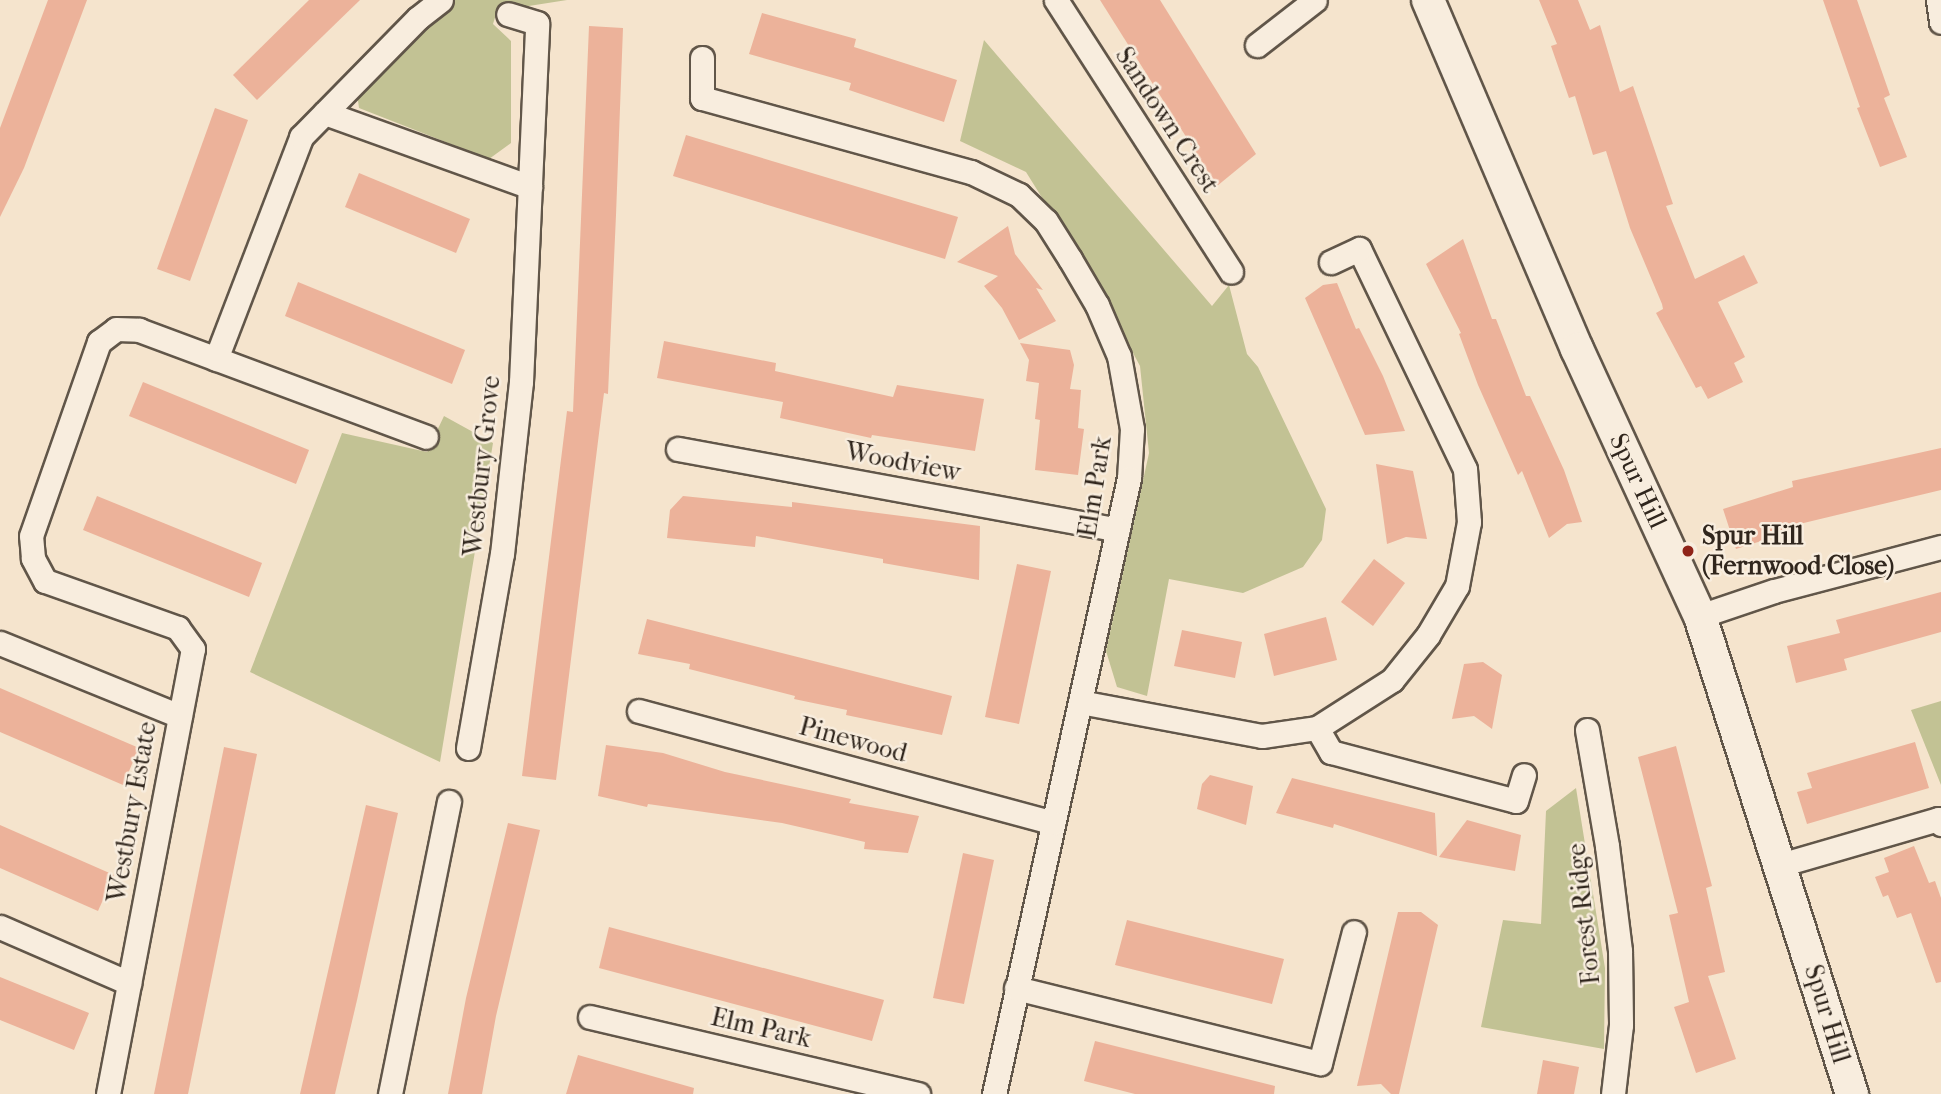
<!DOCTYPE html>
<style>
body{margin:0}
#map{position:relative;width:1941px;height:1094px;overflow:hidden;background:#f5e4cd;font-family:"IM FELL French Canon",serif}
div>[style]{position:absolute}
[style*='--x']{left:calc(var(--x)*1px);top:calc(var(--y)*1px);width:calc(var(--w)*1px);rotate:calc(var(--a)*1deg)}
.green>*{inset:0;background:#c2c294}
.building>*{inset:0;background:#ecb29a}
.roads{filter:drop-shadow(2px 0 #615649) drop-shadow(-2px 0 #615649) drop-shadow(0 2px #615649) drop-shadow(0 -2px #615649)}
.street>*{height:23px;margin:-11.5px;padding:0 11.5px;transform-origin:11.5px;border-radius:11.5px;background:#f8edde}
.secondary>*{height:32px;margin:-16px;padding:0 16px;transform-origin:16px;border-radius:16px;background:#f8edde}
.dots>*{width:19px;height:19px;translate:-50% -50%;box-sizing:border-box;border:4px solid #f8edde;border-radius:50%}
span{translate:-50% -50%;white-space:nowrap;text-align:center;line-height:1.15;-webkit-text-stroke:5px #f8edde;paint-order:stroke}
.street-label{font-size:26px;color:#30261d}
.poi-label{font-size:26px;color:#30261d;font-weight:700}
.left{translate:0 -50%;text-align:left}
</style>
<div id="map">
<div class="green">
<div style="clip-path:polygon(453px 0,567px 0,497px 11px,493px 24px,511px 41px,511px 143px,489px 159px,359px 108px,357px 93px,423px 21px)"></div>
<div style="clip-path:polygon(984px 40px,1212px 306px,1229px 285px,1247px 354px,1258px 367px,1326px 509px,1322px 540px,1303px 567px,1243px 593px,1169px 579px,1147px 696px,1117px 687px,1106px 651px,1149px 453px,1140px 366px,1097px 286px,1026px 172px,960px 141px)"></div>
<div style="clip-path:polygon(444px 416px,493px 443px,440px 762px,250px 672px,342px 433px,427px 452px)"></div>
<div style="clip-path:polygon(1941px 701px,1941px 785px,1911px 710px)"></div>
<div style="clip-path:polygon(1576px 788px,1605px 968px,1604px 1049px,1481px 1027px,1503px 920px,1541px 924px,1546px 811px)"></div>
</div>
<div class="building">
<div style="clip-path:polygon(48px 0,87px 0,24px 168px,0 217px,0 128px)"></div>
<div style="clip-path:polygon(309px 0,360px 0,257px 100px,233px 75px)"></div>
<div style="clip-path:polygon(1100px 0,1160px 0,1256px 154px,1217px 186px)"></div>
<div style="clip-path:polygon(1539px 0,1578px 0,1590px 30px,1600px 25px,1620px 92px,1633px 86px,1673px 204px,1666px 206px,1695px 279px,1744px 255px,1758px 283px,1718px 302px,1745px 357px,1734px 363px,1743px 382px,1708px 399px,1701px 386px,1696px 388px,1656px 313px,1663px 309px,1662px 304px,1630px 228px,1606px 151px,1593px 155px,1575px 96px,1569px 98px,1551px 46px,1557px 44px)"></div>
<div style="clip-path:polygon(1823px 0,1857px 0,1890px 95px,1884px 98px,1907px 157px,1880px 167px,1857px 108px,1860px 107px)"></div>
<div style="clip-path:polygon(762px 13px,856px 39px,854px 47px,957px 80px,944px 122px,849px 90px,851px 83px,749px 54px)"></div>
<div style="clip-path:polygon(589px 26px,623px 28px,616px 215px,608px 394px,604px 393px,556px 780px,522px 776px,567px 411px,573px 412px)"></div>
<div style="clip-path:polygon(215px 108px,248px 120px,190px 281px,157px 269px)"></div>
<div style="clip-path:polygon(686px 135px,958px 217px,945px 259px,673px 176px)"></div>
<div style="clip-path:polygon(359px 173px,470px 219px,456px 253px,345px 207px)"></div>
<div style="clip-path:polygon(1008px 226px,1015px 254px,1043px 290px,1036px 288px,1056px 321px,1019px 340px,1002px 308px,984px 286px,998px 276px,957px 262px)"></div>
<div style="clip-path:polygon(1463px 239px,1492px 319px,1496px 319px,1526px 396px,1530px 396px,1564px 470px,1582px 522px,1567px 524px,1549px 538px,1522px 471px,1518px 475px,1478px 385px,1459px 334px,1461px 333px,1426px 264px)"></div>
<div style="clip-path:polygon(298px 282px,465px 350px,452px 384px,285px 316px)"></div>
<div style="clip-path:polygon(1337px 283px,1356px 329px,1359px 328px,1383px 376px,1405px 431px,1365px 435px,1305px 298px,1323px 285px)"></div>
<div style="clip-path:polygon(664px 341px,776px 363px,775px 371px,893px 397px,897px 385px,984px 399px,975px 451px,872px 435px,871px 438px,780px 418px,783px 402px,657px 378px)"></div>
<div style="clip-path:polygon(1020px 343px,1070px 350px,1074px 365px,1070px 389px,1081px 390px,1078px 428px,1084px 429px,1078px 475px,1035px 470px,1040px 420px,1035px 419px,1039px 383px,1026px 381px,1029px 360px)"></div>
<div style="clip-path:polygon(143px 382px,309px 450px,296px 484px,129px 416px)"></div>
<div style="clip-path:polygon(1941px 448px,1941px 490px,1787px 527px,1789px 532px,1736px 549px,1723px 509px,1793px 487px,1792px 481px)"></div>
<div style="clip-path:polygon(1376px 464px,1413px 471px,1427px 539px,1406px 537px,1387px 544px)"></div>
<div style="clip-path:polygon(97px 496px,262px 563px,249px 597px,83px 530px)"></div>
<div style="clip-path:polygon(683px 496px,792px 507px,792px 502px,980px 526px,979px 580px,883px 563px,883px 559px,756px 536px,755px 547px,667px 538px,670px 510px)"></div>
<div style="clip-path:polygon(1374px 559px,1405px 583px,1373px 626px,1341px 602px)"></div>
<div style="clip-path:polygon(1017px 564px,1051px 571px,1019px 724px,985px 717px)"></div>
<div style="clip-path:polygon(1941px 592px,1941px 632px,1844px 659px,1847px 670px,1796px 683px,1787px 646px,1840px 633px,1836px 620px)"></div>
<div style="clip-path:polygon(1326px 617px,1337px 660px,1274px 676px,1264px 634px)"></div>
<div style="clip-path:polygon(647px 619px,952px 696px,942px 735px,846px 715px,847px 710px,794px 699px,795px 696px,689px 669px,690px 664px,638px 654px)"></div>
<div style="clip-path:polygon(1182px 630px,1242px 642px,1235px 678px,1174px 666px)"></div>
<div style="clip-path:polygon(1483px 662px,1502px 675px,1492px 729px,1474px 716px,1452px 719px,1464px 664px)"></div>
<div style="clip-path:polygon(0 688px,139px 748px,123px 785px,0 732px)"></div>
<div style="clip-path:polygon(1915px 742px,1929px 788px,1807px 824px,1797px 792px,1812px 788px,1807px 773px)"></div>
<div style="clip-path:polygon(606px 745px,663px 753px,725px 772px,851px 799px,849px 803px,919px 816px,908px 853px,864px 849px,865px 842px,782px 823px,648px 804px,647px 807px,598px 796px)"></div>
<div style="clip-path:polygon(1676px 746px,1712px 886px,1706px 888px,1725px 972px,1708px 976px,1736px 1059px,1696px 1073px,1674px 1007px,1689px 1002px,1669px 915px,1678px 913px,1638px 757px)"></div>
<div style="clip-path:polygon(224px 747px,257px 754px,188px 1094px,154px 1094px)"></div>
<div style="clip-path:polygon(1210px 775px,1253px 786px,1246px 825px,1197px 809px,1202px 784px)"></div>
<div style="clip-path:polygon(1292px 778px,1435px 813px,1437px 856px,1334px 824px,1333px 828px,1276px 813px)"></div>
<div style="clip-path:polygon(366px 805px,398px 813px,357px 1000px,335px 1094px,300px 1094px)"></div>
<div style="clip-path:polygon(1467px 820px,1521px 835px,1515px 871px,1439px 857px)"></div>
<div style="clip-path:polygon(508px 823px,540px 830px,496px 1016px,482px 1094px,448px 1094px,466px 998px)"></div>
<div style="clip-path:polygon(0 825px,114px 875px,98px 911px,0 868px)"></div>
<div style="clip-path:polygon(1914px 846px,1929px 883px,1935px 881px,1941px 898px,1941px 982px,1936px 983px,1911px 913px,1897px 918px,1888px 895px,1883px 897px,1875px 877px,1889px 872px,1884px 858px)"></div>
<div style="clip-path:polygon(963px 853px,994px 860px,964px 1004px,933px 998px)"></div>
<div style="clip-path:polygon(1398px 912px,1421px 912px,1438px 925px,1399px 1094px,1391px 1094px,1381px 1084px,1357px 1086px)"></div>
<div style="clip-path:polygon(1127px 920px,1284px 959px,1272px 1004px,1115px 965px)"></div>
<div style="clip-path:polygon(609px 927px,884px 1000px,872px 1041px,599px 968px)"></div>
<div style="clip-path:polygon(0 977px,89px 1013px,74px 1050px,0 1020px)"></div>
<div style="clip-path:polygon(1095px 1041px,1275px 1086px,1274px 1094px,1135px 1094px,1084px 1081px)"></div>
<div style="clip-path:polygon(578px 1055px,694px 1088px,693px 1094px,566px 1094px)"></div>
<div style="clip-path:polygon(1543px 1060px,1579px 1067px,1574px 1094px,1537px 1094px)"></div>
</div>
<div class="roads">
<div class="street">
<div style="--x:1056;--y:0;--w:323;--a:57.2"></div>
<div style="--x:1938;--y:0;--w:22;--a:82"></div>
<div style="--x:1257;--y:45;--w:73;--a:-37.8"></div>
<div style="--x:702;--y:58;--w:40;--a:90"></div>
<div style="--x:702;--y:98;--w:279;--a:15.4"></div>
<div style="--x:971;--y:172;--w:53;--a:25.6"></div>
<div style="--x:1019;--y:195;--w:37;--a:44"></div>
<div style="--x:1046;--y:221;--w:45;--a:57.7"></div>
<div style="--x:1070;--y:259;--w:53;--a:59.6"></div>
<div style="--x:1097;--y:305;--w:56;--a:66.7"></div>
<div style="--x:1119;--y:356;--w:74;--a:79.9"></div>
<div style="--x:1132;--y:429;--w:49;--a:93.5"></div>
<div style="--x:1129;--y:478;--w:631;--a:102.36"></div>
<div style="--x:325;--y:113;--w:218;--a:19.8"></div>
<div style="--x:216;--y:359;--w:238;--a:-69"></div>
<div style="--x:301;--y:137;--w:167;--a:-45.5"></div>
<div style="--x:418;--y:18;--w:29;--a:-38"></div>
<div style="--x:678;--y:449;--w:447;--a:10.4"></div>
<div style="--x:1700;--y:616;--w:78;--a:-18.7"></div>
<div style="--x:1774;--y:591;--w:173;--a:-14.8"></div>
<div style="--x:0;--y:643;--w:194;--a:22.1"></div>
<div style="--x:1080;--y:702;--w:185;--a:10.6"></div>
<div style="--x:1262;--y:736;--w:56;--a:-8.3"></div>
<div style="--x:1317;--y:728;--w:89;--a:-32.6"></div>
<div style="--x:1392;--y:680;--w:58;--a:-51.3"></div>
<div style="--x:1428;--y:635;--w:57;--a:-59.4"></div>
<div style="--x:1457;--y:586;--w:65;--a:-79.4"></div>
<div style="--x:1469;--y:522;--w:53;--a:-94.3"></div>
<div style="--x:1465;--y:469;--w:244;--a:-115.7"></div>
<div style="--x:1359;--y:249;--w:31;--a:155"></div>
<div style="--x:639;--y:711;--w:429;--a:15.1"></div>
<div style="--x:1317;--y:728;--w:28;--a:60"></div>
<div style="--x:1331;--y:752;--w:191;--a:14.8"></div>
<div style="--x:1516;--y:801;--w:27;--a:-73"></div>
<div style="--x:1587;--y:730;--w:118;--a:80.2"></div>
<div style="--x:1607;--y:846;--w:106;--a:82.9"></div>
<div style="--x:1620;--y:951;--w:74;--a:89.2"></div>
<div style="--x:1621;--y:1025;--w:69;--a:96.6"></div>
<div style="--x:468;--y:748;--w:197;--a:-80.1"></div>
<div style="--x:502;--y:554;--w:173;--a:-83.7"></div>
<div style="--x:521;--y:382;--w:359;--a:-87.4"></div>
<div style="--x:537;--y:23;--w:30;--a:-163"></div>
<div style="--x:1780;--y:865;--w:165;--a:-16.2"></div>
<div style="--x:1938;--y:819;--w:6;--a:59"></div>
<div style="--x:0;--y:927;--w:141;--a:23.5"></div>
<div style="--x:1016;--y:988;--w:313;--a:13.9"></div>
<div style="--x:1320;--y:1063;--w:135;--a:-75.5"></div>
<div style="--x:590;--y:1017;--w:337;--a:13.2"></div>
<div style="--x:108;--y:1094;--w:453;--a:-79.2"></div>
<div style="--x:193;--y:649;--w:26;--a:-126"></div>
<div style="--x:178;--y:628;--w:141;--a:-160.5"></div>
<div style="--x:45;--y:581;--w:26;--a:-118"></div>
<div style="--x:33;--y:558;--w:22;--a:-95"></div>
<div style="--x:31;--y:536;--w:206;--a:-70.7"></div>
<div style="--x:99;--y:342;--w:21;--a:-37"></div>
<div style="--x:116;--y:329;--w:23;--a:2"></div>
<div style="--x:139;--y:330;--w:306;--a:20.4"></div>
<div style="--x:390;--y:1094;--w:298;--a:-78.6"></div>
</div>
<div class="secondary">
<div style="--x:1428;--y:0;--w:379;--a:66.9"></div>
<div style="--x:1577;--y:349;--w:294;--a:65.3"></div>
<div style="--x:1700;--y:616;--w:502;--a:72.36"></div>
</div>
</div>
<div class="dots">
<div style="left:1688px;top:551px;background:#8f2418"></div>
</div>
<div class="street-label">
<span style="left:1167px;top:120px;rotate:57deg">Sandown Crest</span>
<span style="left:903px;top:462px;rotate:11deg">Woodview</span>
<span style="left:482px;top:466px;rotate:-84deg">Westbury Grove</span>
<span style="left:1638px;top:481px;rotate:65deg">Spur Hill</span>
<span style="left:1095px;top:487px;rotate:-81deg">Elm Park</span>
<span style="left:853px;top:740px;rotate:15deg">Pinewood</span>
<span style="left:132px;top:812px;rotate:-80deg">Westbury Estate</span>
<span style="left:1584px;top:914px;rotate:-96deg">Forest Ridge</span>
<span style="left:1827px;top:1014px;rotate:73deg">Spur Hill</span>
<span style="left:761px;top:1028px;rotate:13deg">Elm Park</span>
</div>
<div class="poi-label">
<span class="left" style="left:1702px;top:551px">Spur Hill<br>(Fernwood Close)</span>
</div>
</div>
